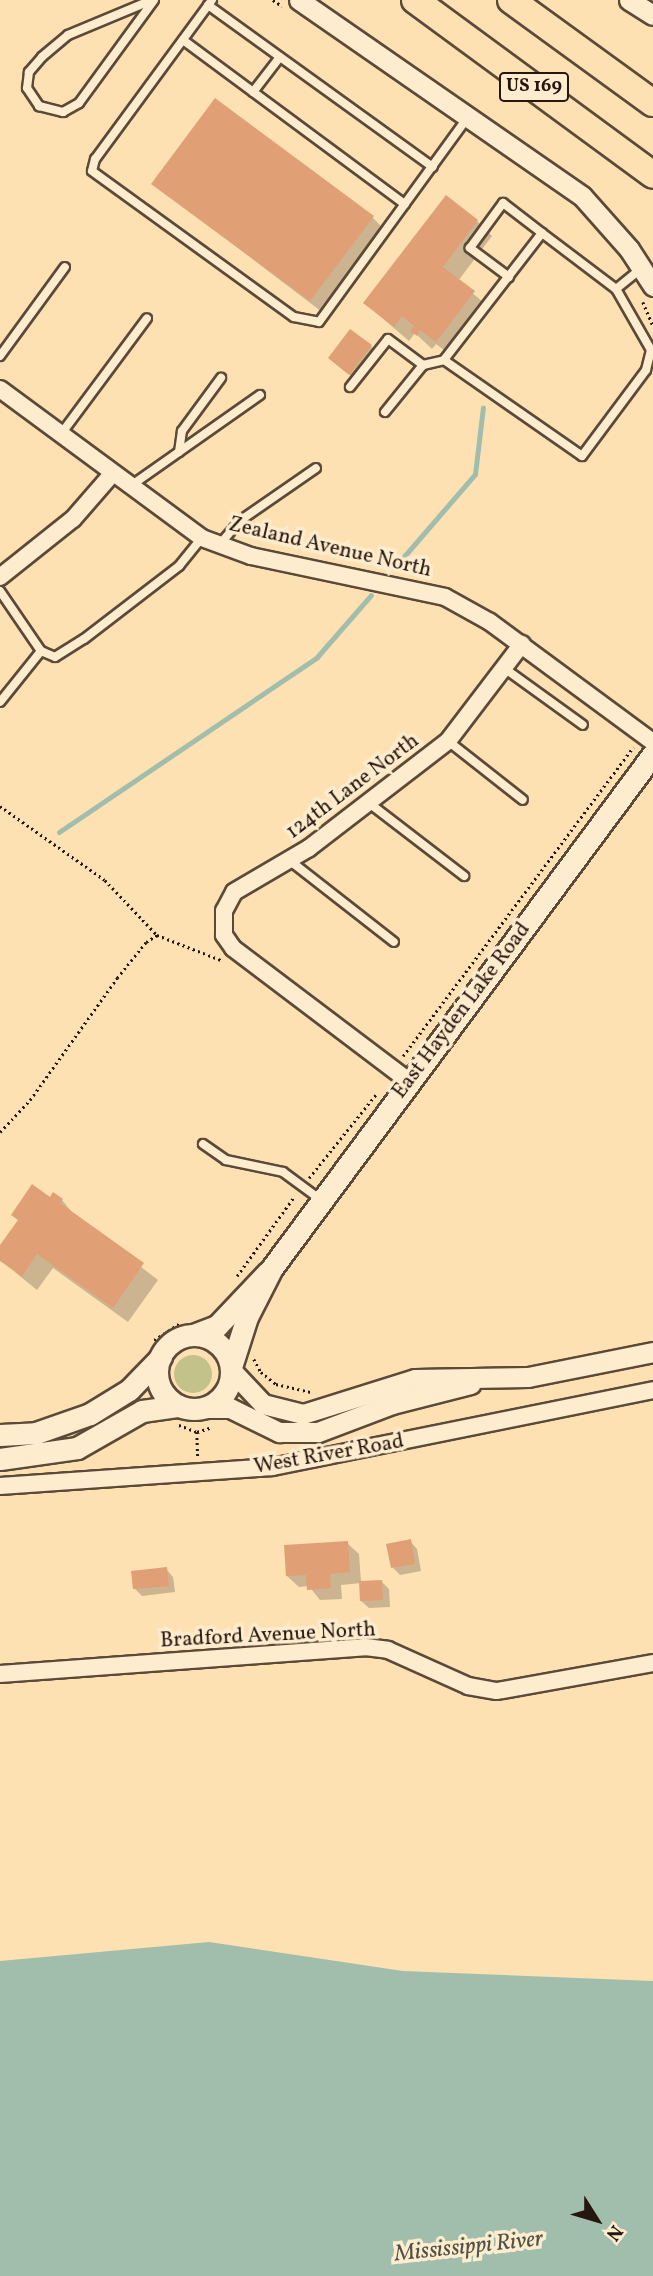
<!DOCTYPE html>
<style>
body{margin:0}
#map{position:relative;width:653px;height:2276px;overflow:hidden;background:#fee1b3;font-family:Vollkorn,serif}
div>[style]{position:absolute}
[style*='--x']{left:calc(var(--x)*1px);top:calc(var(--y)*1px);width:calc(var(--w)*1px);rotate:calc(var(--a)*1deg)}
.green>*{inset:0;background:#c3c28a}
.round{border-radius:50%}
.water>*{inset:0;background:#a0beab}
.shadow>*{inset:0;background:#0003}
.stream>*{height:5px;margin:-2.5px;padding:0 2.5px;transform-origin:2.5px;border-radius:2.5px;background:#a0beab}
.building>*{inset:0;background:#e19f75}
.path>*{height:2.5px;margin-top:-1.25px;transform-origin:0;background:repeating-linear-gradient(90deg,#25170f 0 2px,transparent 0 5.5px)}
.roads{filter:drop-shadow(2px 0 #5b4a38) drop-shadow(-2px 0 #5b4a38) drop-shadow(0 2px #5b4a38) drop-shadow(0 -2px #5b4a38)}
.service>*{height:8px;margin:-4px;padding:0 4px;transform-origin:4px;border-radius:4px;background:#feecce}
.minor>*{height:16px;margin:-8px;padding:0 8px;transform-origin:8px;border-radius:8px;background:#feecce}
.tertiary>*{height:19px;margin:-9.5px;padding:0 9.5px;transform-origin:9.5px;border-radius:9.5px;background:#feecce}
.secondary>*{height:21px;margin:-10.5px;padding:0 10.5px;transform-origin:10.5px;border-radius:10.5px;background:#feecce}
.secondary>.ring{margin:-10.5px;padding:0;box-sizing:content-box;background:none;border:21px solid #feecce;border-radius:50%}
.trunk>*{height:26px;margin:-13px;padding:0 13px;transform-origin:13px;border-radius:13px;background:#fee1b3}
span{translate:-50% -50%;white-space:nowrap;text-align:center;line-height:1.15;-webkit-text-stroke:7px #feecce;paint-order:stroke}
.shield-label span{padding:2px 5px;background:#feecce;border:2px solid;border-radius:5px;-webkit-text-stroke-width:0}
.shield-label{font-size:19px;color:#25170f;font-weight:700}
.street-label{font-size:21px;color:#25170f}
.water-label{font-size:23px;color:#505146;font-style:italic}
.north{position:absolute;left:562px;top:2185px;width:70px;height:70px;-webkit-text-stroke:5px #feecce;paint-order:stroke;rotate:127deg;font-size:19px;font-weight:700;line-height:28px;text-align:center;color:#25170f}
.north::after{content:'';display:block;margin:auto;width:24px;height:32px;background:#25170f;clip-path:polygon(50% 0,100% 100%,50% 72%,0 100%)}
</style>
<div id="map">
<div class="green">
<div class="round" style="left:174px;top:1355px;width:38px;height:38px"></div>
</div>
<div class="water">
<div style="clip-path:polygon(209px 1942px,403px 1971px,653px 1981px,653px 2276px,0 2276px,0 1961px)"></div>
</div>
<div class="shadow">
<div style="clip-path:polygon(154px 184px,372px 217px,387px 232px,326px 315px)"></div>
<div style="clip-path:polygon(477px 221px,492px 236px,458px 281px,489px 307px,452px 356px,436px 344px,432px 349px,415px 333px,409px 341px,365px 303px)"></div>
<div style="clip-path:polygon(371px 346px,378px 354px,357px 381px,330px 358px)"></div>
<div style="clip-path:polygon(50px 1199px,62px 1200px,76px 1217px,158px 1280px,128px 1322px,53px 1268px,37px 1290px,0 1260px,0 1248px,19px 1221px,13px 1215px)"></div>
<div style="clip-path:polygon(410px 1541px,417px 1549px,421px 1571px,400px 1575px,393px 1568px)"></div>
<div style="clip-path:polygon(347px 1543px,359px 1554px,361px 1582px,382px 1582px,389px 1589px,390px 1607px,369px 1608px,361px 1601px,361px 1583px,341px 1585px,342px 1599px,320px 1600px,309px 1586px,299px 1587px,287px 1576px)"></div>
<div style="clip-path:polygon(166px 1569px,173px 1577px,175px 1592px,142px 1596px,134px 1588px)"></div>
</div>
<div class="stream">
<div style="--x:394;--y:568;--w:124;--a:-49.2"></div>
<div style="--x:475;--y:474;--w:67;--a:-83.2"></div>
<div style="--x:59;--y:832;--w:312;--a:-34.1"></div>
<div style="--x:317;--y:657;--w:82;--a:-48.9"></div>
</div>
<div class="building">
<div style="clip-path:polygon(215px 98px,374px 216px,310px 301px,151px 184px)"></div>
<div style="clip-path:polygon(446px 195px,478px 220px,443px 267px,475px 291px,436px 342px,420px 330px,417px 336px,410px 331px,414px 326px,402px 316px,394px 327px,363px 303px)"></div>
<div style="clip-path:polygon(350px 329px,372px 345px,349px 375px,328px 358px)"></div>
<div style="clip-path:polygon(32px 1184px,50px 1197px,53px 1192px,63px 1199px,60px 1203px,144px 1263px,113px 1308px,37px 1254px,22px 1276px,0 1261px,0 1245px,18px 1220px,11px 1215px)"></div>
<div style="clip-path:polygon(411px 1539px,415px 1564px,391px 1568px,386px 1544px)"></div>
<div style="clip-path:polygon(348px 1541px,350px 1572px,330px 1574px,331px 1588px,307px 1590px,306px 1575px,286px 1576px,284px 1545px)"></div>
<div style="clip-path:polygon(167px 1567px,169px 1586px,133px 1589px,131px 1571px)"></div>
<div style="clip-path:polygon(382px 1580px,383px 1600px,360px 1601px,359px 1581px)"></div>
</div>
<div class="path">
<div style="--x:273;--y:0;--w:11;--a:34"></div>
<div style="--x:643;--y:302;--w:25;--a:67"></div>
<div style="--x:0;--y:806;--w:128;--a:35.2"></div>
<div style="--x:105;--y:880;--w:76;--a:46.6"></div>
<div style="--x:157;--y:935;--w:69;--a:21.3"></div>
<div style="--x:403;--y:1056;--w:385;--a:-53.3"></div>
<div style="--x:0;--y:1132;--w:44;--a:-46.8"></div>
<div style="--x:30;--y:1100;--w:150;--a:-54.5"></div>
<div style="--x:117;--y:978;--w:46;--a:-51.1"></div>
<div style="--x:146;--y:942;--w:13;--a:-32"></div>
<div style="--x:309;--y:1178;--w:109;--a:-51.3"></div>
<div style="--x:237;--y:1276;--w:97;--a:-54.2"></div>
<div style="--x:154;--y:1340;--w:31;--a:-33"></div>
<div style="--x:254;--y:1359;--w:15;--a:62"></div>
<div style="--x:261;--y:1372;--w:19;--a:39"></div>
<div style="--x:276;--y:1384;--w:36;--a:13"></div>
<div style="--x:179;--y:1425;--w:19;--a:21"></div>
<div style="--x:197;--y:1432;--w:16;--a:-18"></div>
<div style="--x:197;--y:1432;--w:25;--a:88"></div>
</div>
<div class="roads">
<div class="service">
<div style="--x:152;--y:0;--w:91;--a:157.4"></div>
<div style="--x:68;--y:35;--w:34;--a:140"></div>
<div style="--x:42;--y:57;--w:20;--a:131"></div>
<div style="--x:29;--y:72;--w:16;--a:97"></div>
<div style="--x:27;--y:88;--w:22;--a:56"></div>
<div style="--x:39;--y:106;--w:25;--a:14"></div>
<div style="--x:63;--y:112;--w:18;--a:-29"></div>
<div style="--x:79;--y:103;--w:127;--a:-53.9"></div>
<div style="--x:212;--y:0;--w:197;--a:126.3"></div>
<div style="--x:95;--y:159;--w:12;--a:104"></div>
<div style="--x:92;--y:171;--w:249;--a:35.9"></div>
<div style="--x:294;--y:317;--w:25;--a:11"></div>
<div style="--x:319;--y:322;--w:252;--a:-54"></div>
<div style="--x:208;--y:5;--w:277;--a:35.8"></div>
<div style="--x:183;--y:40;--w:276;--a:36.5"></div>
<div style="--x:253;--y:92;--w:44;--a:-52.4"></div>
<div style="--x:509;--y:277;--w:49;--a:-143.4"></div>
<div style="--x:470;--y:248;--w:56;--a:-53.7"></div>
<div style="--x:503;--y:203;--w:49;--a:37.6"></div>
<div style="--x:616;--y:289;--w:93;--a:-142.9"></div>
<div style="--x:542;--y:233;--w:160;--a:127.7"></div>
<div style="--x:444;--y:360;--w:168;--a:34.8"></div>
<div style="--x:582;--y:456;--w:107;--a:-53.3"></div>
<div style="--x:646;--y:370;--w:21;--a:-76"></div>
<div style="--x:651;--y:350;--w:70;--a:-119.8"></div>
<div style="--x:616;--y:289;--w:33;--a:-39"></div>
<div style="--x:0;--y:356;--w:110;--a:-53.9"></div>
<div style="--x:350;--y:387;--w:61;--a:-51.6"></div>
<div style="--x:388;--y:339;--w:44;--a:36.6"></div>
<div style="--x:423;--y:365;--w:22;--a:-13"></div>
<div style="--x:385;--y:412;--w:60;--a:-51"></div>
<div style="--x:61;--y:434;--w:144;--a:-53.4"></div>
<div style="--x:179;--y:452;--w:21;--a:-82"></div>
<div style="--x:182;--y:431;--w:66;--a:-53.7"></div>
<div style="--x:129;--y:487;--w:160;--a:-35.1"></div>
<div style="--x:219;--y:545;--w:33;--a:-49"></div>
<div style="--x:241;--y:520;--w:91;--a:-34.7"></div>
<div style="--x:0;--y:591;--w:73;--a:55.7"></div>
<div style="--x:41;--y:651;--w:65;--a:128.8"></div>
<div style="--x:41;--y:651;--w:15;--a:23"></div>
<div style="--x:55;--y:657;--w:34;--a:-32"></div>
<div style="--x:84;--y:639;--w:120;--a:-37.5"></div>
<div style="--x:179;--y:566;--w:36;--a:-51"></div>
<div style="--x:504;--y:668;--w:97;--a:35.8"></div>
<div style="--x:448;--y:741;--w:95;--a:38.2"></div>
<div style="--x:369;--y:803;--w:120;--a:37.5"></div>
<div style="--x:289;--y:860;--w:133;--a:38"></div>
<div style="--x:203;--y:1144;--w:28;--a:35"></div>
<div style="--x:226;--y:1160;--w:58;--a:11.9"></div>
<div style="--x:283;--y:1172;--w:47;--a:36.4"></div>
</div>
<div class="minor">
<div style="--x:0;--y:389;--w:251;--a:36.4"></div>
<div style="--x:202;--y:538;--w:52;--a:20.2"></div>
<div style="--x:251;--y:556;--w:198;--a:11.9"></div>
<div style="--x:445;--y:597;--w:51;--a:29.1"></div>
<div style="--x:490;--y:622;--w:202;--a:36.4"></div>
<div style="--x:0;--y:577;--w:93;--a:-38.5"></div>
<div style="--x:73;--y:519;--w:60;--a:-49.1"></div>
<div style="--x:410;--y:1082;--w:222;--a:-142.9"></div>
<div style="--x:233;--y:948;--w:16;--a:-125"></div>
<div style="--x:224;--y:935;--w:24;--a:-90"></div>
<div style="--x:224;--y:911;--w:21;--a:-62"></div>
<div style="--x:234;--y:892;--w:87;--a:-30.4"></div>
<div style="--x:309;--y:848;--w:175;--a:-37.6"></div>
<div style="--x:448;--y:741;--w:122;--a:-52.7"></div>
<div style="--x:0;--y:1486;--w:273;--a:-4"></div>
<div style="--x:272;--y:1467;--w:389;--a:-11.4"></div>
<div style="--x:0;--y:1674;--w:366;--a:-4.2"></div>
<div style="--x:365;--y:1647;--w:23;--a:7"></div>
<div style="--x:388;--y:1650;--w:88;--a:24.2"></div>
<div style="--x:468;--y:1686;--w:29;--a:10"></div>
<div style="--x:497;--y:1691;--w:158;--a:-10.2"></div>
</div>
<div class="tertiary">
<div style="--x:299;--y:0;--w:344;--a:34.7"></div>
<div style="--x:582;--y:196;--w:71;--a:48.4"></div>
<div style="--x:629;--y:249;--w:44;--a:57"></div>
<div style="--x:629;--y:0;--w:28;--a:32"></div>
<div style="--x:231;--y:1370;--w:47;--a:46.7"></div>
<div style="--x:263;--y:1404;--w:41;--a:14"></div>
<div style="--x:303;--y:1414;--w:117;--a:-17.4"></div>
<div style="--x:415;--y:1379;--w:113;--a:-1"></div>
<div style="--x:528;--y:1377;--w:127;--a:-11.3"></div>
<div style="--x:203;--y:1408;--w:27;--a:0"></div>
<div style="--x:230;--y:1408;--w:55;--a:26.1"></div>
<div style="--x:279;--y:1432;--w:39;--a:0"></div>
<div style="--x:318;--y:1432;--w:79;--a:-20.7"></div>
<div style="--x:392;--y:1404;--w:81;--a:-14.2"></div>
</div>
<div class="secondary">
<div style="--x:193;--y:1335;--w:26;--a:-21"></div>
<div style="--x:217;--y:1326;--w:74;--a:-46.6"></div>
<div class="ring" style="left:157px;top:1335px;width:53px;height:53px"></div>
<div style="--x:231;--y:1367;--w:52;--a:-72.3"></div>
<div style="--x:247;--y:1317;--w:55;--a:-63"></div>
<div style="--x:272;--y:1268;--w:640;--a:-53.45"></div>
<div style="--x:0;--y:1435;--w:36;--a:-3"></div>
<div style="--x:36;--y:1433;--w:57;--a:-19.4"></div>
<div style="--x:90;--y:1414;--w:46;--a:-31.6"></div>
<div style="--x:129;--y:1390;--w:46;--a:-45.9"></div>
<div style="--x:0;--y:1459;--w:78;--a:-8.1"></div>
<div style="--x:77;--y:1448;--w:75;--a:-29.6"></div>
<div style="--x:142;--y:1411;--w:37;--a:-8"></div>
</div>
<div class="trunk">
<div style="--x:415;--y:0;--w:295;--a:36.3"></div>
<div style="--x:511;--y:0;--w:175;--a:36"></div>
</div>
</div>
<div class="shield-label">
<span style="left:534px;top:87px">US 169</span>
</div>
<div class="street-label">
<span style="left:330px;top:548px;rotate:13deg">Zealand Avenue North</span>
<span style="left:353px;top:787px;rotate:-37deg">124th Lane North</span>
<span style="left:462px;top:1011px;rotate:-53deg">East Hayden Lake Road</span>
<span style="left:329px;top:1455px;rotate:-10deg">West River Road</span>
<span style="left:268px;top:1636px;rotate:-3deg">Bradford Avenue North</span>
</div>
<div class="water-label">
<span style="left:469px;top:2247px;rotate:-6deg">Mississippi River</span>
</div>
<div class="north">N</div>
</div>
